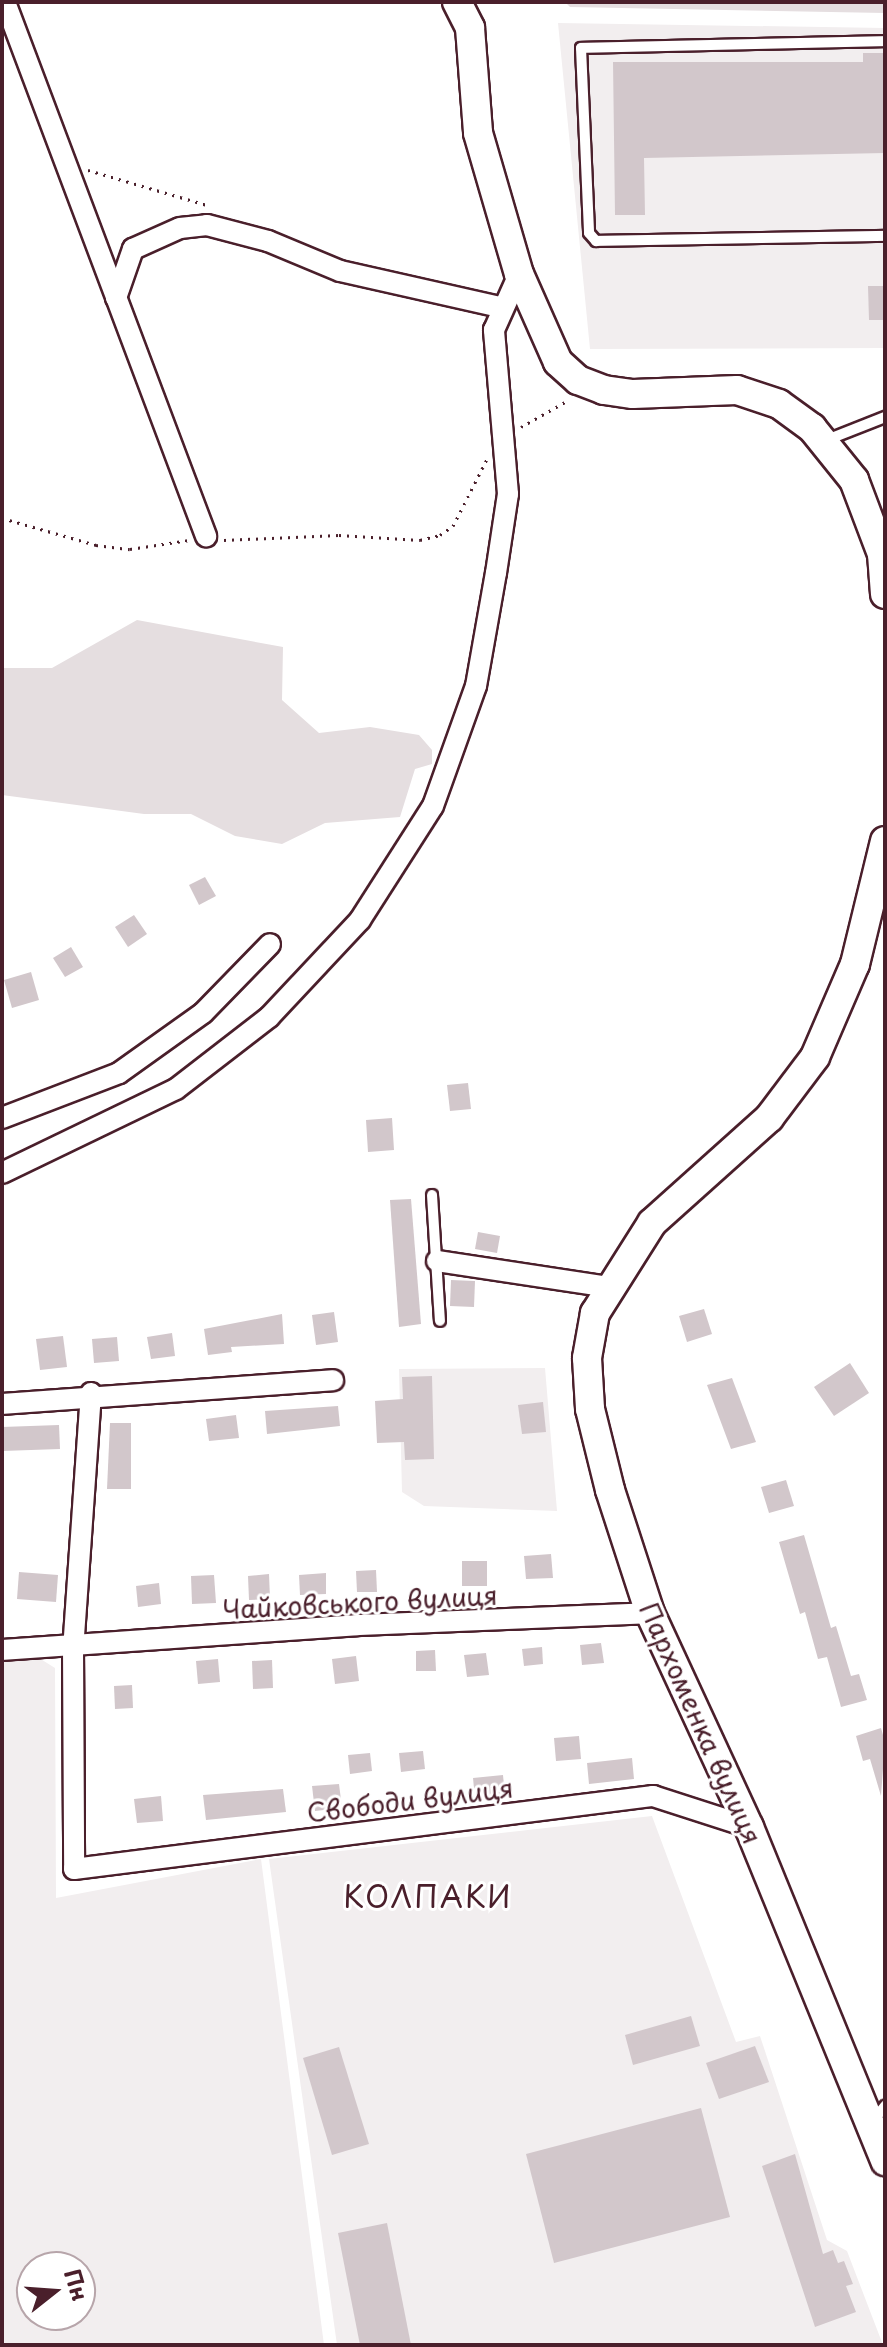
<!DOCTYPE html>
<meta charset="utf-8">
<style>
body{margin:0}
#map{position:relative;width:887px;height:2347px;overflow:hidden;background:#fff;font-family:"Playpen Sans",sans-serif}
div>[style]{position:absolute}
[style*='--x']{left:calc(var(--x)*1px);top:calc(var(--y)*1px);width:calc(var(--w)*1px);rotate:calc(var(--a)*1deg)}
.built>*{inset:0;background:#f2eeef}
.green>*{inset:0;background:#e5dee0}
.building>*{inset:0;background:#d2c7cb}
.path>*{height:3px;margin-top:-1.5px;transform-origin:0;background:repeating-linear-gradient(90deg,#4a1f2b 0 2px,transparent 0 8px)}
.roads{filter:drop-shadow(2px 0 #4a1f2b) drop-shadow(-2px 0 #4a1f2b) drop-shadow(0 2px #4a1f2b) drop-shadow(0 -2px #4a1f2b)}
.service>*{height:10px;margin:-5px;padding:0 5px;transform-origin:5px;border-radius:5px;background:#fff}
.minor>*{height:20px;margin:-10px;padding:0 10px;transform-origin:10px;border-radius:10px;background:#fff}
.secondary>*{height:28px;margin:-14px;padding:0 14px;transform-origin:14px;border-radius:14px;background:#fff}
span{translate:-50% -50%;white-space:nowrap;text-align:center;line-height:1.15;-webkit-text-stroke:6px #fff;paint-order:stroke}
.street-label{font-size:26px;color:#4a1f2b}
.quarter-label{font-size:30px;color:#4a1f2b;letter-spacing:2px}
.frame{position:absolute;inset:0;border:4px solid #4a1f2b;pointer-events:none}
.north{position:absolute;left:16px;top:2251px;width:80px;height:80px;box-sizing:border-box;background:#fff;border:2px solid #b7a5aa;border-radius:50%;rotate:73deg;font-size:22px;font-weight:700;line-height:32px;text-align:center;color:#4a1f2b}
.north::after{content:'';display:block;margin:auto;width:28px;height:36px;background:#4a1f2b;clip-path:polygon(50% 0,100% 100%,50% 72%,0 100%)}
</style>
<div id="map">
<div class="built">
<div style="clip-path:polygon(558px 23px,885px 28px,885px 348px,590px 349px)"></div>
<div style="clip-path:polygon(545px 1368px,557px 1511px,424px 1506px,402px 1492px,399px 1369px)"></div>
<div style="clip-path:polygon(evenodd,12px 1657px,39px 1658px,55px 1668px,56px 1898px,261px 1859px,324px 2345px,2px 2345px,2px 1661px,12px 1657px,32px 2267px,80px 2267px,80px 2315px,32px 2315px,32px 2267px)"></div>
<div style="clip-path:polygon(652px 1816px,736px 2042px,760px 2036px,827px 2240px,847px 2251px,883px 2345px,337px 2345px,269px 1859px)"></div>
</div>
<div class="green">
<div style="clip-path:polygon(565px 2px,885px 2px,885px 13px,570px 7px)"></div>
<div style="clip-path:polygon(137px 620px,283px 647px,282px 700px,319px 733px,370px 727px,419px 735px,432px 750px,432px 764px,415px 769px,400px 817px,325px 823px,282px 844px,235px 836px,191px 814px,144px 814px,2px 795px,2px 668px,52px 668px)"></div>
</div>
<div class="building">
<div style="clip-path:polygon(863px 53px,885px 53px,885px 153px,644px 158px,645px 215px,615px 215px,613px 62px,863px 62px)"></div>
<div style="clip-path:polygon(868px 286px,885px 286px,885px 320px,869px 320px)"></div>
<div style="clip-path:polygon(205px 877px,216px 896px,199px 905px,189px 885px)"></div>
<div style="clip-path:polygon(134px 915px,147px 934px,128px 947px,115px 927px)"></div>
<div style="clip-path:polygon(71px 947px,83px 967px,65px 977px,53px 958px)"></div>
<div style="clip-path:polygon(31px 972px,39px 1000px,12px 1008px,4px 980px)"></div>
<div style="clip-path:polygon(468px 1083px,471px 1109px,450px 1111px,447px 1085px)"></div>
<div style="clip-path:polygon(392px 1118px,394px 1150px,368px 1152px,366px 1120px)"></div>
<div style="clip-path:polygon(411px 1199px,421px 1324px,399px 1327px,390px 1200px)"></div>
<div style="clip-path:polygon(478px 1232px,500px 1236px,497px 1253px,475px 1249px)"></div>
<div style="clip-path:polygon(451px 1280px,475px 1281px,474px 1307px,450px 1306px)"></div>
<div style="clip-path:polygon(704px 1309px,712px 1334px,687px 1342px,679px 1316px)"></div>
<div style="clip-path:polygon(334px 1312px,338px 1342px,316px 1345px,312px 1315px)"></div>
<div style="clip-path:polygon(282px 1314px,284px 1344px,231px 1347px,232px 1352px,208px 1355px,204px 1329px)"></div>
<div style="clip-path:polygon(172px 1333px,175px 1356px,151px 1359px,147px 1337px)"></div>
<div style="clip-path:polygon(63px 1336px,67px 1367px,40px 1370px,36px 1339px)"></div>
<div style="clip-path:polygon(117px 1337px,119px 1361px,94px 1363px,92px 1339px)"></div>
<div style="clip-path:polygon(850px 1363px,869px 1393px,834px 1416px,814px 1387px)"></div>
<div style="clip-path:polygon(432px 1376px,434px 1459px,405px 1460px,404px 1442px,377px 1443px,375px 1401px,403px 1399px,402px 1377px)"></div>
<div style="clip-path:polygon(732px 1378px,756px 1442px,731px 1449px,707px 1385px)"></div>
<div style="clip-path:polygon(543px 1402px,546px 1432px,522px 1434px,518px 1405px)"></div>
<div style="clip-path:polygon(338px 1406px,340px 1426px,267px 1434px,265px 1411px)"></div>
<div style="clip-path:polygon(236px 1415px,239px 1438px,209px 1441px,206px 1419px)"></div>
<div style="clip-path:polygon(110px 1423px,131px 1423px,131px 1489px,107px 1489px)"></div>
<div style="clip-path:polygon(59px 1425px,60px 1449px,2px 1451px,2px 1427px)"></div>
<div style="clip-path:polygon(786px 1480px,794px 1506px,769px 1513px,761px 1487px)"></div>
<div style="clip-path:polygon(804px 1535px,831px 1628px,836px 1626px,851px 1676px,859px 1674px,867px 1700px,841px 1707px,827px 1657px,818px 1659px,805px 1612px,800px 1614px,779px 1542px)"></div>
<div style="clip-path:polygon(551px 1554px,553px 1578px,526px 1579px,524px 1556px)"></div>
<div style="clip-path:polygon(462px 1561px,487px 1561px,487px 1586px,462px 1586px)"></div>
<div style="clip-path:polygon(376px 1570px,377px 1592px,357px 1592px,356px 1571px)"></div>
<div style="clip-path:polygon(19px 1572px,58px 1575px,56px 1602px,17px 1599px)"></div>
<div style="clip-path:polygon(326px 1573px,326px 1594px,300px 1595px,299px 1575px)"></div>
<div style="clip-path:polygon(269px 1574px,270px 1599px,249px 1600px,248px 1576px)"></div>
<div style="clip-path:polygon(214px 1575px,216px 1603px,192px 1604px,191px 1576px)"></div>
<div style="clip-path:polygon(159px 1583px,161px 1604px,138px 1607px,136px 1586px)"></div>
<div style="clip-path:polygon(601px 1643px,604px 1663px,582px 1665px,580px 1645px)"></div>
<div style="clip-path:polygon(542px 1647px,543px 1664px,524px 1666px,522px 1649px)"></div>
<div style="clip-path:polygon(435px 1650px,436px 1671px,416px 1671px,416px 1651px)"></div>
<div style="clip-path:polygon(486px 1653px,489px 1675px,467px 1677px,464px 1655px)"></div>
<div style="clip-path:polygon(356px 1656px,359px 1681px,335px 1684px,332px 1659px)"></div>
<div style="clip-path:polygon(218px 1659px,220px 1682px,198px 1684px,196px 1661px)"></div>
<div style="clip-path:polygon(272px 1660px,273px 1688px,253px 1689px,252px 1661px)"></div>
<div style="clip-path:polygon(132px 1685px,133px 1708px,115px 1709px,114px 1686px)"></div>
<div style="clip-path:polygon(881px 1728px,885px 1742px,881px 1796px,870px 1759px,863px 1761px,856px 1736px)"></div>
<div style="clip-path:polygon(579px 1736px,581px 1759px,556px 1761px,554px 1738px)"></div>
<div style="clip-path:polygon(423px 1751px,425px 1769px,401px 1772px,399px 1753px)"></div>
<div style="clip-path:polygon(370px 1753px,372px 1771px,350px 1774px,348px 1755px)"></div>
<div style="clip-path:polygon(632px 1758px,634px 1779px,589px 1784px,587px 1763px)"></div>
<div style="clip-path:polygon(503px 1775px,505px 1796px,475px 1799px,473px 1778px)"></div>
<div style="clip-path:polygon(339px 1784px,342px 1808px,315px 1811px,312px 1786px)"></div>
<div style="clip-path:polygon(283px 1789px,286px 1812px,206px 1820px,203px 1795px)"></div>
<div style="clip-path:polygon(161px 1796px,163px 1821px,137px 1823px,134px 1799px)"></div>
<div style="clip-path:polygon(691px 2016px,700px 2046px,633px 2065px,625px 2035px)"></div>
<div style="clip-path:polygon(755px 2046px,769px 2082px,719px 2099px,706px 2063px)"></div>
<div style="clip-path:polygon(339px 2047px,369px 2144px,332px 2155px,303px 2058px)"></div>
<div style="clip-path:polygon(701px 2108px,730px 2217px,554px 2263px,526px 2154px)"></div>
<div style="clip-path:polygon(795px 2154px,823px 2254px,833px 2250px,838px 2263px,844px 2261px,853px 2284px,846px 2286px,856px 2312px,815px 2327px,762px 2166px)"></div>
<div style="clip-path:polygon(387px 2223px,411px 2345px,360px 2345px,338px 2233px)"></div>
</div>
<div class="path">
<div style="--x:88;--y:170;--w:124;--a:16.4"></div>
<div style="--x:521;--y:427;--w:53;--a:-29.5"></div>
<div style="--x:2;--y:518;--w:98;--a:16"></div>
<div style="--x:96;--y:545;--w:34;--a:7"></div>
<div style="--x:130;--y:549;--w:60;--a:-8.7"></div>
<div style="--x:224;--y:540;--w:115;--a:-2.5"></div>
<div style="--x:339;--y:535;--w:81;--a:3.5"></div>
<div style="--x:420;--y:540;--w:21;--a:-14"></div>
<div style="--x:440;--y:535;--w:16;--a:-35"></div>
<div style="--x:453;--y:526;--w:75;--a:-63.1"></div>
</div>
<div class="roads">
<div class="service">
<div style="--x:885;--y:41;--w:304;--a:178.7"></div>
<div style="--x:581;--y:48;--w:185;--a:87.5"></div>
<div style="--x:589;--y:233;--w:11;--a:49"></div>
<div style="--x:596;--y:241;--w:289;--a:-1"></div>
<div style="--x:824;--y:441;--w:66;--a:-21.5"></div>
<div style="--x:432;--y:1195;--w:126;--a:86.4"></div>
<div style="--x:872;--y:2122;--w:21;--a:-51"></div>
</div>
<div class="minor">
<div style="--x:5;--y:2;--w:571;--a:69.37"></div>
<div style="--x:116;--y:298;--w:52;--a:-70.9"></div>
<div style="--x:133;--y:249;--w:51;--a:-24.1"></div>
<div style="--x:180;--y:228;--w:27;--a:-6"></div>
<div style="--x:207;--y:225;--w:63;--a:14.7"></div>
<div style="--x:268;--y:241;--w:78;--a:22.6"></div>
<div style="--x:340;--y:271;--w:164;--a:12.7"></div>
<div style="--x:2;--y:1118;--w:125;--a:-21"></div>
<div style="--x:119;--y:1073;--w:103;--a:-35.5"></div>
<div style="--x:203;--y:1013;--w:96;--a:-45.8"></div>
<div style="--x:2;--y:1173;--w:193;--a:-25.8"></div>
<div style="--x:176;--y:1089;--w:118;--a:-37.7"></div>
<div style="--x:269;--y:1017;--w:133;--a:-46.8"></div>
<div style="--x:360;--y:920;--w:135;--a:-57.4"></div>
<div style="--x:433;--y:806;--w:127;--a:-70.3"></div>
<div style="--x:476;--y:686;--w:115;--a:-80"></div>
<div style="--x:496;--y:573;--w:80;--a:-81.4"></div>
<div style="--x:508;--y:494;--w:165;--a:-94.9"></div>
<div style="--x:494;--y:330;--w:61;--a:-65.9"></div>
<div style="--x:437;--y:1261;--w:173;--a:8.6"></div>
<div style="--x:91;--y:1393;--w:256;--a:94"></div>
<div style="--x:73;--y:1648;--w:221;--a:89.7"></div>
<div style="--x:74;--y:1869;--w:584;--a:-7.19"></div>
<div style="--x:653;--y:1796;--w:101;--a:17.9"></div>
<div style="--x:2;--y:1404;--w:332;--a:-4.1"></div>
<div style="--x:2;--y:1650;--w:356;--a:-4"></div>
<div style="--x:357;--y:1625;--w:293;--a:-2.3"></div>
</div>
<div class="secondary">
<div style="--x:457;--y:2;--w:29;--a:63"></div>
<div style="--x:470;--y:28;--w:105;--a:85.6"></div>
<div style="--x:478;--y:133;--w:147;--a:73.8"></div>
<div style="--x:519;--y:274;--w:96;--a:66.1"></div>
<div style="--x:558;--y:362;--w:27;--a:42"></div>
<div style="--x:578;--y:380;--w:28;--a:21"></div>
<div style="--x:604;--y:390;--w:29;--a:8"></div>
<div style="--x:633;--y:394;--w:104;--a:-2.2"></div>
<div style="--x:737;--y:390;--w:44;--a:18.4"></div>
<div style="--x:779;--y:404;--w:41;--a:36"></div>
<div style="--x:812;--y:428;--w:67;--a:51.1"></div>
<div style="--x:854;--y:480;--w:79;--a:69.3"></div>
<div style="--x:882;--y:554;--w:40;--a:85.7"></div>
<div style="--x:885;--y:841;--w:127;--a:103.7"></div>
<div style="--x:855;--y:964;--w:101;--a:113.3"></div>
<div style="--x:815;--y:1057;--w:76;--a:127"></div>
<div style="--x:769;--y:1118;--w:157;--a:138.1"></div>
<div style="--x:652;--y:1223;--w:107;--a:122.3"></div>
<div style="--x:595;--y:1313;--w:46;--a:100.1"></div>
<div style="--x:587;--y:1358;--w:51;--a:86.6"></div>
<div style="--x:590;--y:1409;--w:83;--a:76.1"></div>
<div style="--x:610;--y:1490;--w:129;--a:72"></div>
<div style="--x:650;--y:1613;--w:236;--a:65.2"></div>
<div style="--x:749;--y:1827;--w:361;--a:67.8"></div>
</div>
</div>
<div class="street-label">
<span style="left:360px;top:1602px;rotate:-3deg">Чайковського вулиця</span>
<span style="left:701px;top:1723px;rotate:66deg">Пархоменка вулиця</span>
<span style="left:410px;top:1800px;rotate:-7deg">Свободи вулиця</span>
</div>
<div class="quarter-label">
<span style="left:428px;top:1896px">КОЛПАКИ</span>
</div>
<div class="frame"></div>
<div class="north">Пн</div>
</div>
